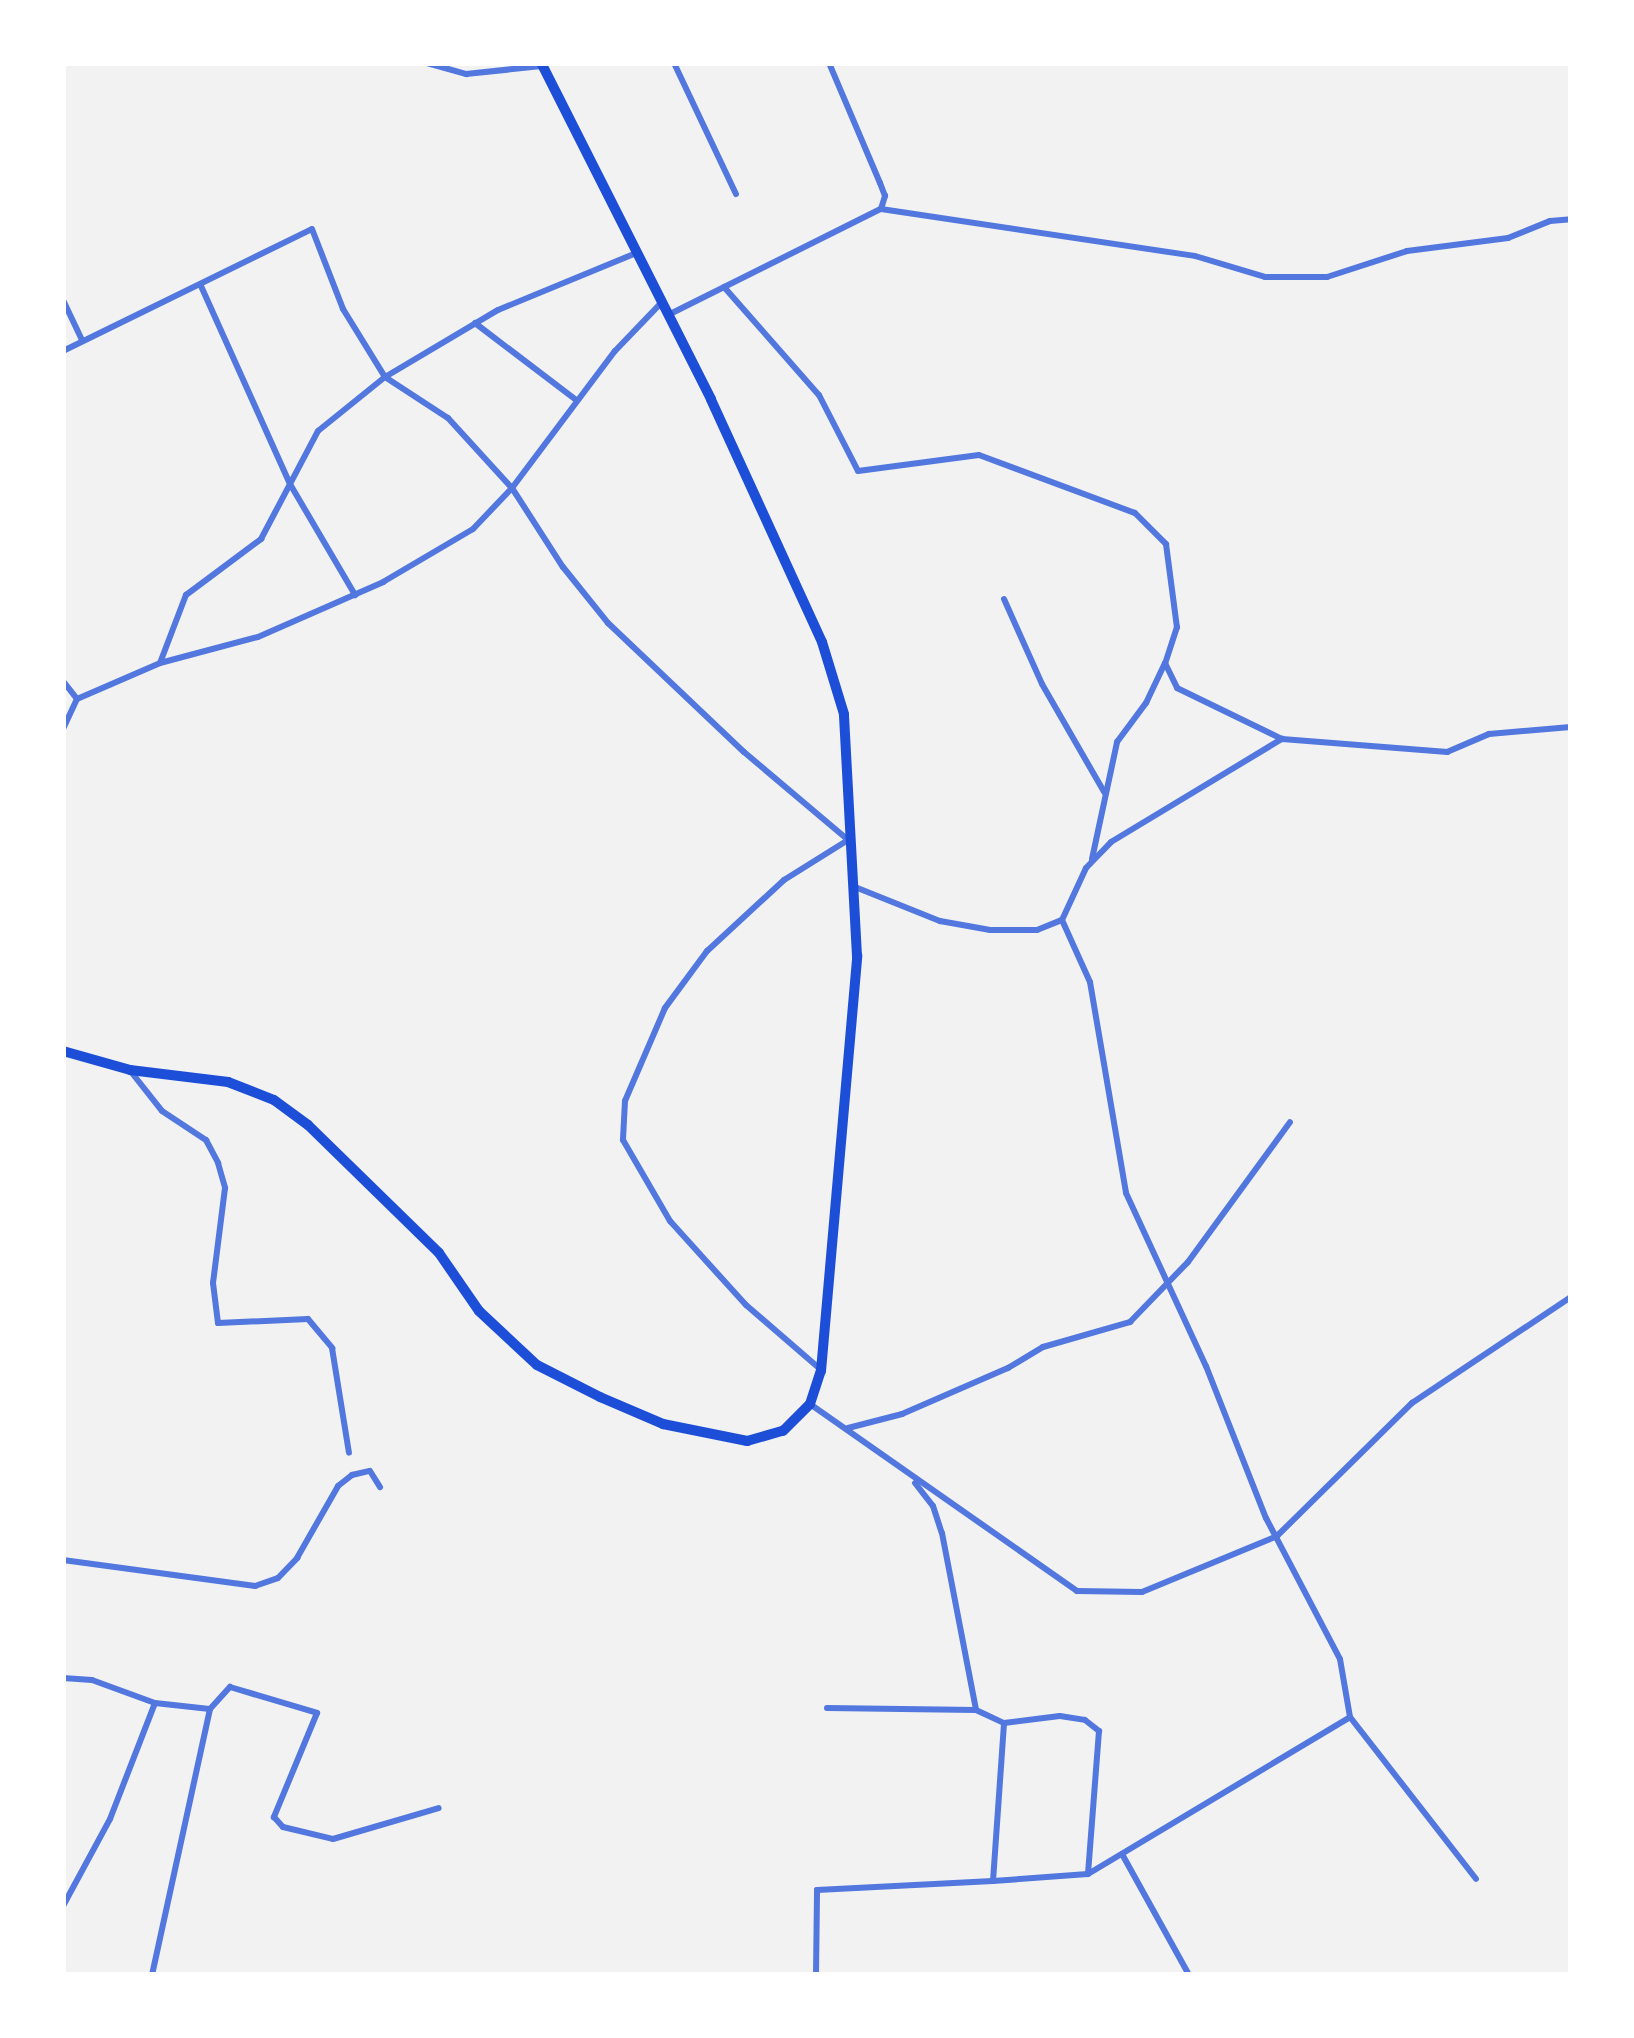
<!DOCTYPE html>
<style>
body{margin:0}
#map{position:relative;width:1634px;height:2038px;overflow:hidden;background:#f2f2f2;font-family:"Fira Sans",sans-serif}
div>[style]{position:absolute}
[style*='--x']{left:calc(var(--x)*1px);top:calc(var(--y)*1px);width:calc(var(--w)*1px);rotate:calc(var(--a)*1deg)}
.minor>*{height:6px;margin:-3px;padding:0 3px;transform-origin:3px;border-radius:3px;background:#5277de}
.primary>*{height:10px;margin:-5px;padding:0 5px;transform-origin:5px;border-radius:5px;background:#1d4ed8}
span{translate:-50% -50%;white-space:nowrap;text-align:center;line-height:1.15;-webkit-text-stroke:10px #fff;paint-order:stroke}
.frame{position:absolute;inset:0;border:66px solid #fff;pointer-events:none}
</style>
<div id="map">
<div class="minor">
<div style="--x:427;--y:63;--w:41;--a:15.8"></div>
<div style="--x:466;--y:74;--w:76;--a:-6"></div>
<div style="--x:674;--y:63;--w:145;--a:64.7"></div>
<div style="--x:881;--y:209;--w:317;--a:8.5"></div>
<div style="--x:1195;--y:256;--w:73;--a:16.7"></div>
<div style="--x:1265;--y:277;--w:62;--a:0"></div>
<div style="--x:1327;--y:277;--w:84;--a:-18"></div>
<div style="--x:1407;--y:251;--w:102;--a:-7.3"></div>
<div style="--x:1508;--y:238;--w:45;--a:-22"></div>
<div style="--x:1550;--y:221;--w:21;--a:-5"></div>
<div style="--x:201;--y:286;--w:217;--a:65.8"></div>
<div style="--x:290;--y:484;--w:129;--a:59.6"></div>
<div style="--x:724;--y:287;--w:144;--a:48.7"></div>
<div style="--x:819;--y:395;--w:85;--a:62.8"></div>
<div style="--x:858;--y:471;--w:122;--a:-7.5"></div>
<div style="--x:979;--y:455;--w:166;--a:20.4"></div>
<div style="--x:1135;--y:513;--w:44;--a:45"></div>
<div style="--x:1166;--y:544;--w:84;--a:82.5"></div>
<div style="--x:1177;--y:627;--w:38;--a:108"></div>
<div style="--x:1165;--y:663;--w:28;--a:64"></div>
<div style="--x:1177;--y:688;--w:117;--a:25.9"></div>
<div style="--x:63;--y:300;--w:44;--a:64.6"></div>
<div style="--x:668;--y:315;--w:238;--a:-26.5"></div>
<div style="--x:881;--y:209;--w:14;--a:-73"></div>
<div style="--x:885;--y:196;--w:14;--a:-111"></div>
<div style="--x:880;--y:183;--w:130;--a:-113"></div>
<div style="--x:475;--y:323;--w:127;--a:37.3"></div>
<div style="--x:63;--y:351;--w:277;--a:-26.1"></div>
<div style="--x:312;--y:229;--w:86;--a:68.8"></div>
<div style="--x:343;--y:309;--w:80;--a:58.3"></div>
<div style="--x:385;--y:377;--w:75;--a:33.1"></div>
<div style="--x:448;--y:418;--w:95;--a:47.6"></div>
<div style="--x:512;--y:488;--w:171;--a:-53.1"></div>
<div style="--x:615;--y:351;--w:65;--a:-46.2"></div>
<div style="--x:1004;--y:599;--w:93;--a:65.9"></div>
<div style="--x:1042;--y:684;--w:125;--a:60.1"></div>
<div style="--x:160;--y:663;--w:101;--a:-14.9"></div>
<div style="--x:258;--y:637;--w:137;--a:-23.7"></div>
<div style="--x:383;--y:582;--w:104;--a:-30.5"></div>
<div style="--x:473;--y:529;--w:57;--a:-46.4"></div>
<div style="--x:512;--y:488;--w:94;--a:57.2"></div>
<div style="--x:563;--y:567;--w:72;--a:51.2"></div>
<div style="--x:608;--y:623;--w:187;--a:43.5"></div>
<div style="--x:744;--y:752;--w:136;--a:40.2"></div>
<div style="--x:848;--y:840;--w:75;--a:148"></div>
<div style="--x:784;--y:880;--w:105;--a:137.3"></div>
<div style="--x:707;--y:951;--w:71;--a:126.4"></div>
<div style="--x:665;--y:1008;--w:101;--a:113.3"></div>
<div style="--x:625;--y:1101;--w:39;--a:93"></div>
<div style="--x:623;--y:1140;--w:94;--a:59.9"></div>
<div style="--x:670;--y:1221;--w:113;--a:47.9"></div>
<div style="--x:746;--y:1305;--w:96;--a:40.8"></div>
<div style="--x:63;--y:681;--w:23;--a:52"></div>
<div style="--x:63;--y:729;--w:33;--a:-65"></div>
<div style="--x:77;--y:699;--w:90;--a:-23.4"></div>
<div style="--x:160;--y:663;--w:73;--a:-69.1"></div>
<div style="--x:186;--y:595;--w:94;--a:-36.7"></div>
<div style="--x:261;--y:539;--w:122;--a:-62.2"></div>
<div style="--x:318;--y:431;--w:86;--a:-38.9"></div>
<div style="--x:385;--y:377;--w:131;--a:-30.7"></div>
<div style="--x:498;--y:310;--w:147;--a:-22.4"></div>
<div style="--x:1092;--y:859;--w:120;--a:-77.9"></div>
<div style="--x:1117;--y:742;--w:49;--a:-53.4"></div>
<div style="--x:1146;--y:703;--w:44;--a:-64.6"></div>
<div style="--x:855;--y:887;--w:92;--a:21.8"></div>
<div style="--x:940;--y:921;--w:51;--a:10.2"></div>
<div style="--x:990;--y:930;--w:47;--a:0"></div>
<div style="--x:1037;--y:930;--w:27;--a:-22"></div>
<div style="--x:1062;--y:920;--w:57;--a:-65.2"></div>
<div style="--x:1086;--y:868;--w:36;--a:-46"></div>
<div style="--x:1111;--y:842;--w:200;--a:-31.1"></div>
<div style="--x:1282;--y:739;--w:166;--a:4.5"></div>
<div style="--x:1447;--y:752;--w:46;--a:-23.2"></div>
<div style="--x:1489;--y:734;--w:82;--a:-4.9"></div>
<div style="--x:1062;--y:920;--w:68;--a:65.7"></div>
<div style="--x:1090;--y:982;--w:214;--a:80.3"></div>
<div style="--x:1126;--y:1193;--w:191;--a:65.2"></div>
<div style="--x:1206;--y:1366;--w:163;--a:68.5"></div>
<div style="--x:1266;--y:1518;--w:159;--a:62.3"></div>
<div style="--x:1340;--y:1659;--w:59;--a:80.2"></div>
<div style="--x:1350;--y:1717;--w:205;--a:52.1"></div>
<div style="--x:132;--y:1073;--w:48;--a:51.7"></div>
<div style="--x:162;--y:1111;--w:53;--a:33.4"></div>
<div style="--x:206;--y:1140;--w:26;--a:62"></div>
<div style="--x:218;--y:1163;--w:26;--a:74"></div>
<div style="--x:225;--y:1188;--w:96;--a:97.2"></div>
<div style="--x:213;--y:1283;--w:40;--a:82.9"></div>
<div style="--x:218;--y:1323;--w:90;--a:-2.5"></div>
<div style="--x:308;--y:1319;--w:38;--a:50"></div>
<div style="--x:332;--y:1348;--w:106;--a:80.8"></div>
<div style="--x:810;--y:1404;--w:326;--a:35"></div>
<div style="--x:1077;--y:1591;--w:65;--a:0.9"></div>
<div style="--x:1142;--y:1592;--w:146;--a:-22.5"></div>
<div style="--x:1277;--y:1536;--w:190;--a:-44.6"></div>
<div style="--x:1412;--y:1403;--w:191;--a:-33.7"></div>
<div style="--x:848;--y:1428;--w:56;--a:-14.5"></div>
<div style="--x:902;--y:1414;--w:116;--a:-23.5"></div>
<div style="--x:1008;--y:1368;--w:41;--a:-31"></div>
<div style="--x:1043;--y:1347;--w:91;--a:-16"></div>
<div style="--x:1130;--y:1322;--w:83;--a:-46"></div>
<div style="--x:1188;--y:1262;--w:173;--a:-53.9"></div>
<div style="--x:915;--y:1483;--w:29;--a:52"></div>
<div style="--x:933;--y:1506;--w:28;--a:72"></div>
<div style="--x:942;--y:1533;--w:180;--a:79.1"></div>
<div style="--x:63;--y:1560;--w:194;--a:7.7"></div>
<div style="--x:255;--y:1586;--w:24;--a:-19"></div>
<div style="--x:278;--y:1578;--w:28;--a:-46"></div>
<div style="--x:297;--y:1558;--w:83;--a:-60.3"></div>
<div style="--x:338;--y:1486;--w:18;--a:-38"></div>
<div style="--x:352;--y:1475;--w:18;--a:-13"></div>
<div style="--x:370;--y:1471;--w:19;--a:58"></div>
<div style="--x:63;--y:1678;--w:29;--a:4"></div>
<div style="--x:92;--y:1680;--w:67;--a:20.1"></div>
<div style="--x:155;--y:1703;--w:55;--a:6.2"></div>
<div style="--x:827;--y:1708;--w:149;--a:0.8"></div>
<div style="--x:976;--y:1710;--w:31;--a:25"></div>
<div style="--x:1004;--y:1723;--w:56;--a:-7.1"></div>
<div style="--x:1060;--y:1716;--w:25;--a:9"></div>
<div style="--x:1085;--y:1720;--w:18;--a:38"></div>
<div style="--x:1099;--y:1731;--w:143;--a:94.4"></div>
<div style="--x:1122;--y:1854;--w:138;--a:61"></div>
<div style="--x:993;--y:1881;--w:95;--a:-4.2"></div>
<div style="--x:1088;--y:1874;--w:305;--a:-30.9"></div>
<div style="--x:63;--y:1906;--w:99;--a:-61.6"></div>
<div style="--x:110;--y:1819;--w:124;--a:-68.8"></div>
<div style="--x:152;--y:1975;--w:272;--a:-77.7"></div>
<div style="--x:210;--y:1709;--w:30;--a:-48"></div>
<div style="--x:230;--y:1687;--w:91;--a:16.6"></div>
<div style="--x:317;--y:1713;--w:113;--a:112.5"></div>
<div style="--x:274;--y:1817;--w:13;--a:48"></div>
<div style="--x:283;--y:1827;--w:51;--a:13.5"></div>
<div style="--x:333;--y:1839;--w:110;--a:-16.3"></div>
<div style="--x:816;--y:1975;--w:85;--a:-89.3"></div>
<div style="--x:817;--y:1890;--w:176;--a:-2.9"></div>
<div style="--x:993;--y:1881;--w:158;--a:-86"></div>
</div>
<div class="primary">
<div style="--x:63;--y:1051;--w:70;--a:15.8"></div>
<div style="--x:130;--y:1070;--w:99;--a:7"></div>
<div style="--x:228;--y:1082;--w:49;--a:21.4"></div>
<div style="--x:274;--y:1100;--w:42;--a:36.3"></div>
<div style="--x:308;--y:1125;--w:183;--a:44.3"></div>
<div style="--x:439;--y:1253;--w:70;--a:55.4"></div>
<div style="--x:479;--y:1311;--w:79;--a:43"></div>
<div style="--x:537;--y:1365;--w:71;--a:26.9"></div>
<div style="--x:600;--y:1397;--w:69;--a:23.2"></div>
<div style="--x:663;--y:1424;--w:86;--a:11.4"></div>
<div style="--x:747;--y:1441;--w:37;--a:-16"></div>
<div style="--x:783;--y:1431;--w:38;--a:-45"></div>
<div style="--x:810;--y:1404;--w:35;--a:-72"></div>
<div style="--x:821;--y:1371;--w:417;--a:-85"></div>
<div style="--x:857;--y:956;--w:242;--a:-93.1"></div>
<div style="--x:844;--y:714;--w:75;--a:-107"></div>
<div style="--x:822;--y:642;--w:267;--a:-114.6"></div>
<div style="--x:711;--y:399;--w:377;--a:-116.8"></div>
</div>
<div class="frame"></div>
</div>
